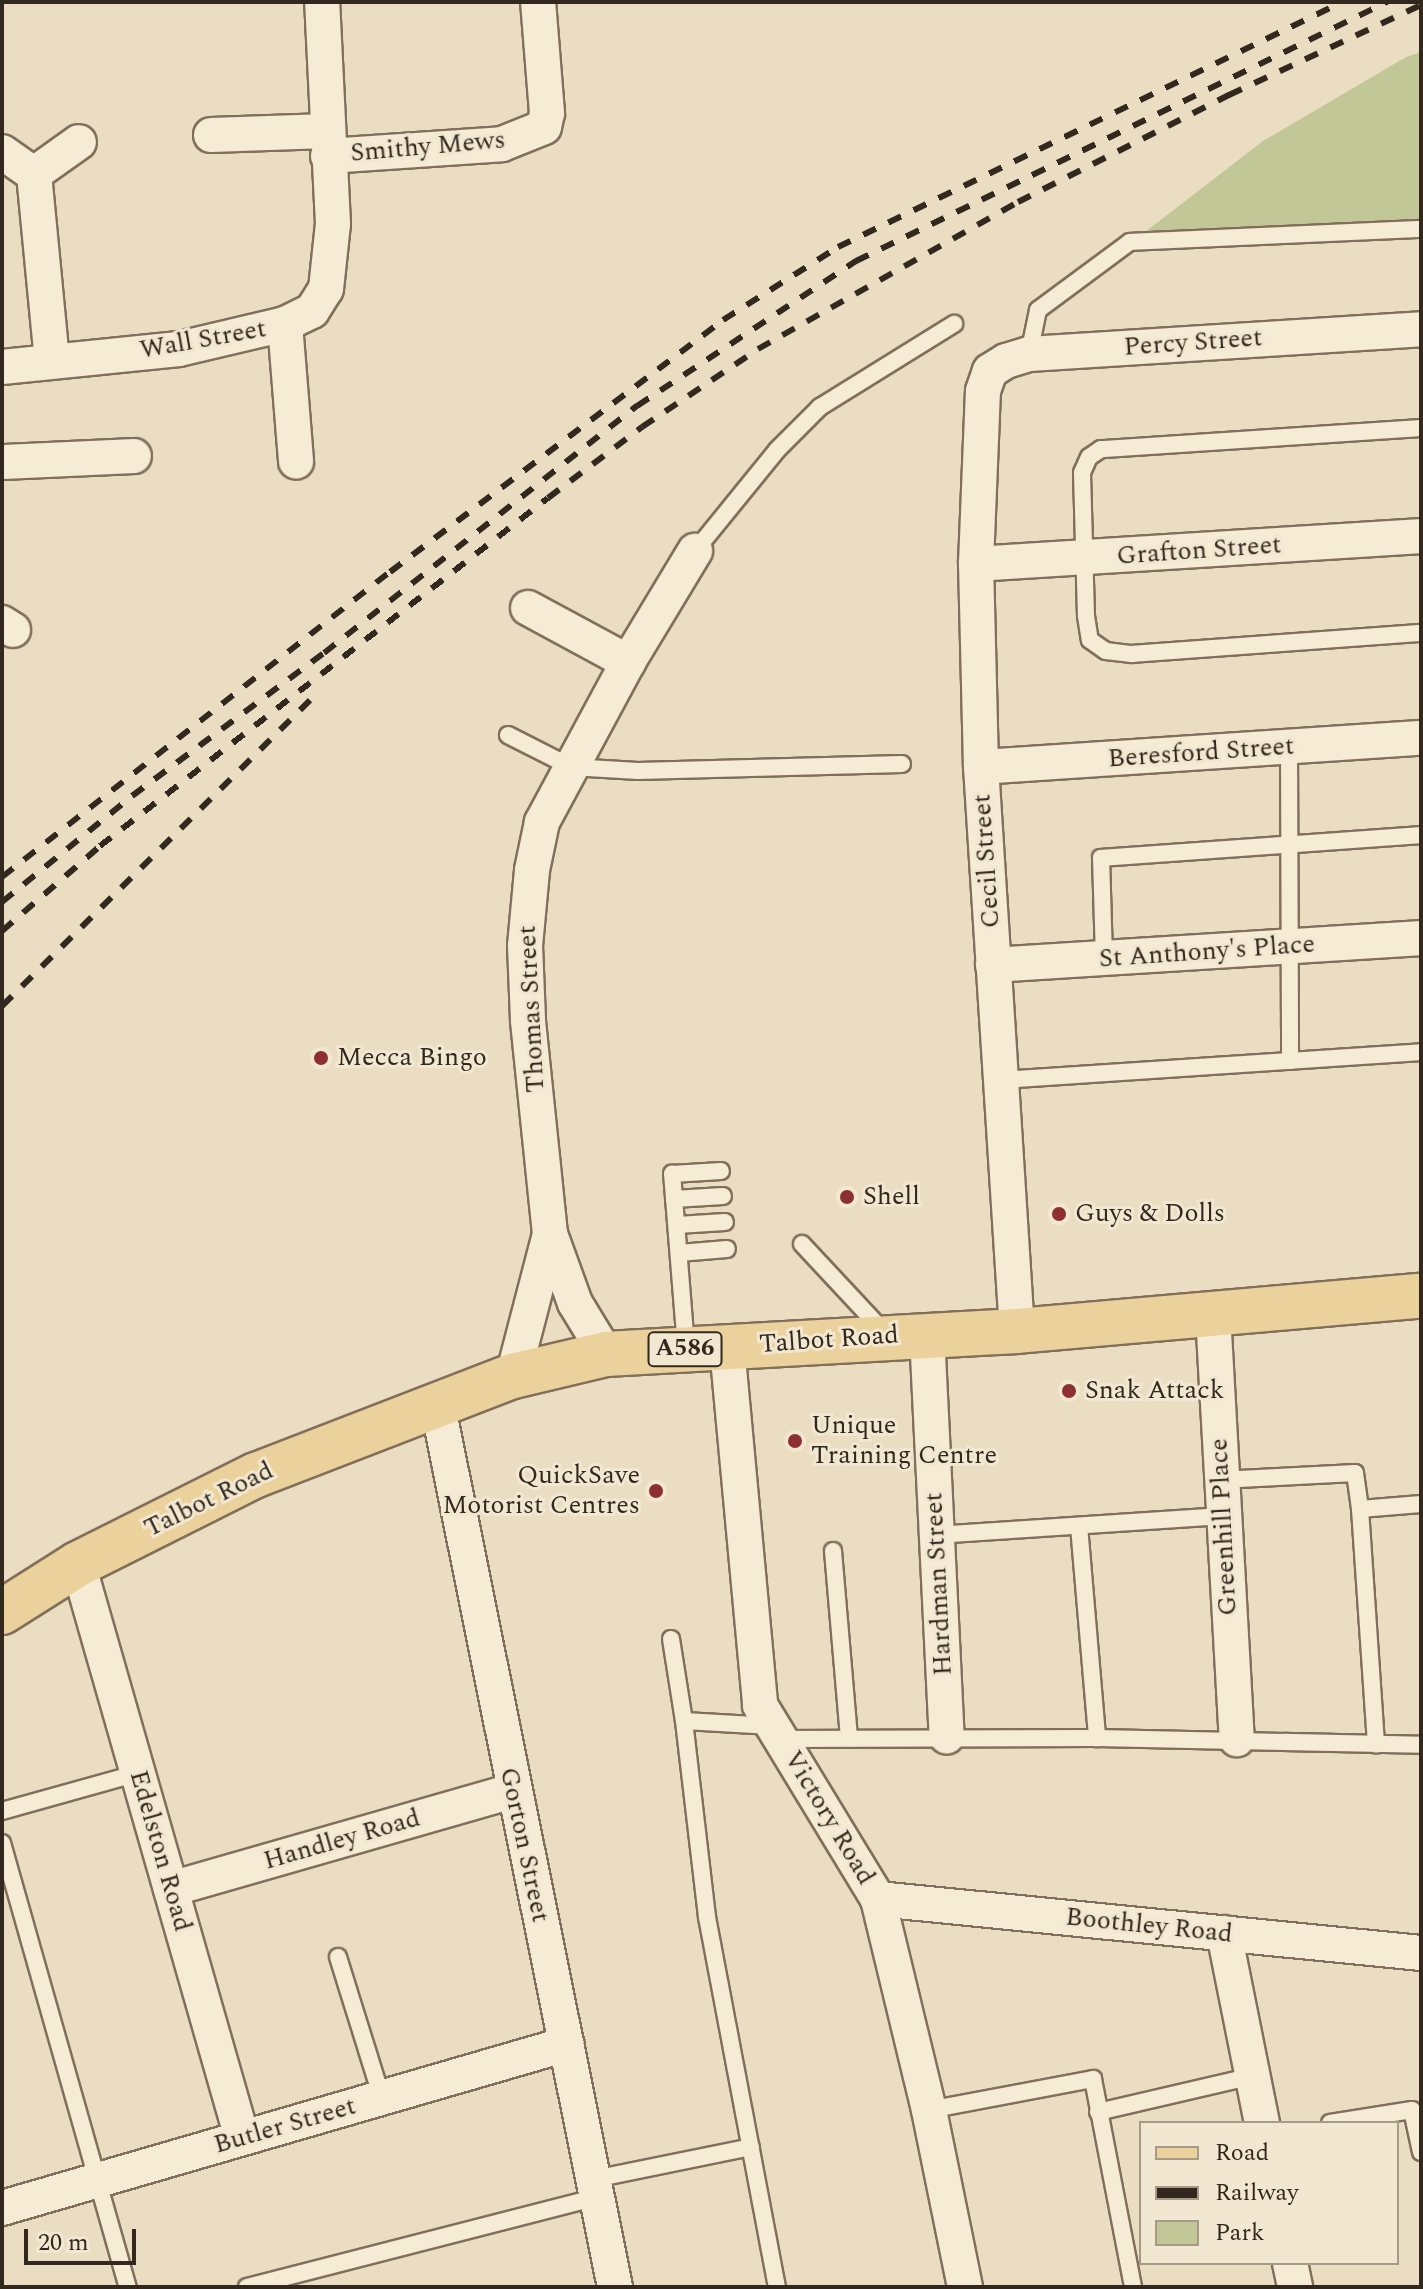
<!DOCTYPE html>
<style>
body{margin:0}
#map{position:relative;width:1423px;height:2289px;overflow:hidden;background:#eaddc2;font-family:Spectral,serif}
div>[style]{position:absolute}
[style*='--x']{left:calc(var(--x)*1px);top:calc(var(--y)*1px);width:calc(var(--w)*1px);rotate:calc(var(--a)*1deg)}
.green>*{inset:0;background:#c2c797}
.roads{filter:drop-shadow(2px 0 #826f5b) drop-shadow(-2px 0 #826f5b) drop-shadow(0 2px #826f5b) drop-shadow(0 -2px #826f5b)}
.service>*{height:16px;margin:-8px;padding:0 8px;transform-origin:8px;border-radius:8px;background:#f6ebd5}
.minor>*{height:34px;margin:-17px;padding:0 17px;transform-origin:17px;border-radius:17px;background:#f6ebd5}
.primary>*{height:44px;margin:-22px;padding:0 22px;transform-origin:22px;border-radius:22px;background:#ebd19c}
.rail>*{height:6px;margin-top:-3px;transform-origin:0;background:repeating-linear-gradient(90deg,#33281e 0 14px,transparent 0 28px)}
.dots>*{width:22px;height:22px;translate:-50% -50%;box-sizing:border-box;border:4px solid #f2e8d1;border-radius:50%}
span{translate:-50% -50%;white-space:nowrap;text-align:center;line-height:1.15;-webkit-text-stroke:6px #f2e8d1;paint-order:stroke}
.shield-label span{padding:2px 6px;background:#f2e8d1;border:2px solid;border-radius:6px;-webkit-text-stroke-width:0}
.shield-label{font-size:24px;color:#33281e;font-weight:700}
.street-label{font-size:26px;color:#33281e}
.poi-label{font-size:26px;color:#33281e}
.left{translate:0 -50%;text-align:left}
.right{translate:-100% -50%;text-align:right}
.frame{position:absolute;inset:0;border:4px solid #33281e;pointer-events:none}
.legend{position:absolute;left:1139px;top:2121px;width:260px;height:144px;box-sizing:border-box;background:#f2e8d1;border:2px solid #a69b89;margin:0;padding:10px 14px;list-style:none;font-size:24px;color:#33281e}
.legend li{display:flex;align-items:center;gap:16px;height:40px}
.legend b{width:40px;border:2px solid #a69b89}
.scale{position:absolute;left:24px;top:2229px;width:112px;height:36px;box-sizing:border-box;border:4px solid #33281e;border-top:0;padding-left:10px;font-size:24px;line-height:28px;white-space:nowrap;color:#33281e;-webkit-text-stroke:6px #f2e8d1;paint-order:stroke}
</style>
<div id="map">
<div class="green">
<div style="clip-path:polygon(1421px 52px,1421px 221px,1136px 239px,1263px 141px,1406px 57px)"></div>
</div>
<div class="roads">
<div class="service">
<div style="--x:1029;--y:354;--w:45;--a:-78.4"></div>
<div style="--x:1038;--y:310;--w:114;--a:-36.5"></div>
<div style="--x:1130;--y:242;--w:291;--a:-2.6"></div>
<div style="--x:1421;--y:428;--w:321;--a:176.2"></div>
<div style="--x:1101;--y:449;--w:14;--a:146"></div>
<div style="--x:1089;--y:457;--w:17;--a:114"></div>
<div style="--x:1082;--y:473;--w:143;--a:88.4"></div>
<div style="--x:1086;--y:616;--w:24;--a:81"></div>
<div style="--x:1090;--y:640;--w:19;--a:35"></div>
<div style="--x:1106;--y:651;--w:26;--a:7"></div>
<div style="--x:1132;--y:654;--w:290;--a:-4.2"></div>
<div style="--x:695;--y:551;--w:130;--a:-50.9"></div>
<div style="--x:777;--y:450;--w:61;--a:-45"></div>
<div style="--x:820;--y:407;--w:158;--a:-31.8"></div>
<div style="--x:508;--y:735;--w:71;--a:26.9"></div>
<div style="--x:571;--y:767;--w:67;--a:3.4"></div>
<div style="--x:638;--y:771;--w:264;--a:-1.5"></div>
<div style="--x:1289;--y:747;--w:314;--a:89.8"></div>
<div style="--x:1104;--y:958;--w:100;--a:-91.7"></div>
<div style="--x:1101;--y:858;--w:321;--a:-4.1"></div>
<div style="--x:1002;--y:1080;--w:420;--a:-3.8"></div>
<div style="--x:674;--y:1199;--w:49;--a:-3.5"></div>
<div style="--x:677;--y:1225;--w:48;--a:-3.6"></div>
<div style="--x:802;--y:1244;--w:119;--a:47"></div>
<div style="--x:679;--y:1253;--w:48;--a:-4.8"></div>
<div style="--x:686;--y:1347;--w:174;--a:-94.6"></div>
<div style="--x:672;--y:1174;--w:49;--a:-3.5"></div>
<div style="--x:1220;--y:1480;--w:135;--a:-3"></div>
<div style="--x:1355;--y:1473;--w:36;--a:82"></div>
<div style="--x:1360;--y:1509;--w:61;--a:-4.7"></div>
<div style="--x:1360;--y:1509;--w:236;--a:86.1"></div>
<div style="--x:1079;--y:1526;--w:213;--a:85.1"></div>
<div style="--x:936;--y:1535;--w:287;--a:-3.8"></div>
<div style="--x:833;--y:1551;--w:188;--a:85.1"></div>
<div style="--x:671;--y:1639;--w:83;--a:81"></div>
<div style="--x:772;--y:1726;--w:88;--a:-176.7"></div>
<div style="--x:684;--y:1721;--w:197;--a:83.3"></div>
<div style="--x:707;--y:1917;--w:377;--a:79.3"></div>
<div style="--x:781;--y:1739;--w:316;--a:-0.2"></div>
<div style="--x:1097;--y:1738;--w:324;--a:1.2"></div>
<div style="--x:2;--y:1811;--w:141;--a:-15.6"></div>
<div style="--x:2;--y:1843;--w:462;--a:74.2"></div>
<div style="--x:338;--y:1957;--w:148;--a:72.7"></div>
<div style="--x:929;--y:2110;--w:167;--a:-10.7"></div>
<div style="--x:1093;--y:2079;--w:212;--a:79.1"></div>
<div style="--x:1098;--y:2112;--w:159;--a:-13.1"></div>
<div style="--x:1330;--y:2123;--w:83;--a:-9"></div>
<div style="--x:1412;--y:2110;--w:43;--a:77.9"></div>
<div style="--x:594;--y:2179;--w:160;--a:-11.5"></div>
<div style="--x:247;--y:2287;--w:361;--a:-14.4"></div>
</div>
<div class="minor">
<div style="--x:211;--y:135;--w:116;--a:-2"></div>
<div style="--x:2;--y:152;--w:39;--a:35"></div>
<div style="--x:34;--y:174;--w:188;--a:84.5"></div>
<div style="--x:328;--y:156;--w:174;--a:-3.9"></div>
<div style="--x:502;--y:144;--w:45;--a:-22"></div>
<div style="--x:544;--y:127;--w:14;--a:-78"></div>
<div style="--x:547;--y:113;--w:111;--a:-94.6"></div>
<div style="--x:34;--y:174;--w:55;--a:-35.4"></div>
<div style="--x:285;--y:324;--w:138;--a:85.4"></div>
<div style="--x:2;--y:367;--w:178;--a:-5.8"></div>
<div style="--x:179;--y:349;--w:109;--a:-13.3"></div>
<div style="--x:285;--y:324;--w:30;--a:-26"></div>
<div style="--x:312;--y:311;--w:26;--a:-58"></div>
<div style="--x:326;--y:289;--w:65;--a:-83.9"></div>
<div style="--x:333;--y:224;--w:222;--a:-92.8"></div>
<div style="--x:2;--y:462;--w:132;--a:-2.6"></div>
<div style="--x:976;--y:564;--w:446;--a:-3.6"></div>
<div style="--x:528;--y:608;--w:114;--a:28.4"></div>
<div style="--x:2;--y:623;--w:13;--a:32"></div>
<div style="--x:981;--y:767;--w:441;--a:-3.8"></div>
<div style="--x:993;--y:965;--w:429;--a:-3.6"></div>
<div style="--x:1213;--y:1314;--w:426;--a:86.8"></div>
<div style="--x:1017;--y:1331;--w:565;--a:-93.65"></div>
<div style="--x:981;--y:767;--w:203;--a:-91.4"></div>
<div style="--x:976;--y:564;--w:173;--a:-87.7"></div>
<div style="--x:983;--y:391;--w:21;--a:-71"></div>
<div style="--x:990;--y:371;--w:19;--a:-32"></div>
<div style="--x:1006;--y:361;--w:24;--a:-17"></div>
<div style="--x:1029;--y:354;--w:393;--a:-3.6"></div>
<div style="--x:927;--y:1334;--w:403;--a:87.2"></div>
<div style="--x:727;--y:1347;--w:360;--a:84.7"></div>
<div style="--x:760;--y:1705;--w:227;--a:58.7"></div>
<div style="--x:878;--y:1899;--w:217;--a:76.4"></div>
<div style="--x:929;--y:2110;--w:181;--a:78.5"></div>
<div style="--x:606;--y:1354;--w:60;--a:-121.3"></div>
<div style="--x:575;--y:1303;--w:73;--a:-109.9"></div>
<div style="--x:550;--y:1234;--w:215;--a:-95.9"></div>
<div style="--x:528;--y:1020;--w:74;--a:-92.3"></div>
<div style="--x:525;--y:946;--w:76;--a:-84.7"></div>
<div style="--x:532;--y:870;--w:49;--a:-78.2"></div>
<div style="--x:542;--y:822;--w:182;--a:-61.7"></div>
<div style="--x:628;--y:662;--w:130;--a:-58.9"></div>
<div style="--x:513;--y:1376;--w:147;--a:-75.4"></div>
<div style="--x:437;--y:1402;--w:903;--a:78.63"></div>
<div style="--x:78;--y:1564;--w:597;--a:74.05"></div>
<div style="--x:171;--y:1889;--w:355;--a:-16"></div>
<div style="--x:878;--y:1899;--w:546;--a:5.68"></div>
<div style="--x:1224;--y:1933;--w:194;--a:78.7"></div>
<div style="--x:2;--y:2208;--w:588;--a:-16.19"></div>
<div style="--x:1290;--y:2263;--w:25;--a:78"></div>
</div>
<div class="primary">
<div style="--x:2;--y:1612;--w:90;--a:-32.3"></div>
<div style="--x:78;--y:1564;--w:199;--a:-26.6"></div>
<div style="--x:256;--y:1475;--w:275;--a:-21.1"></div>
<div style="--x:513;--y:1376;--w:96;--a:-13.3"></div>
<div style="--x:606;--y:1354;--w:412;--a:-3.2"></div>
<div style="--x:1017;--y:1331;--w:406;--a:-5"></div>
</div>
</div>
<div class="rail">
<div style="--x:2;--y:877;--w:494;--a:-38.2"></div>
<div style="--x:390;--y:572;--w:418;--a:-37.1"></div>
<div style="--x:723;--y:320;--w:136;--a:-32.4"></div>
<div style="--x:838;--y:247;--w:560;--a:-25.92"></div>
<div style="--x:2;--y:902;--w:168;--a:-39.2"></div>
<div style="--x:132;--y:796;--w:239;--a:-36.7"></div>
<div style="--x:324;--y:653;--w:399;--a:-38.3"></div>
<div style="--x:637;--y:406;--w:263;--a:-33.5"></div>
<div style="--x:856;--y:261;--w:591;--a:-26"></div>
<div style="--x:2;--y:931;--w:130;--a:-40.9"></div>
<div style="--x:100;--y:846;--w:567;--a:-37.84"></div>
<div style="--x:548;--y:498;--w:118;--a:-37.1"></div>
<div style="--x:642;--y:427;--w:140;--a:-33.9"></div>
<div style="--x:758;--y:349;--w:299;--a:-29.5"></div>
<div style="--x:1018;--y:202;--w:237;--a:-26.9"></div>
<div style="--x:1229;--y:95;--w:212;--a:-25.1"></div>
<div style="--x:2;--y:1006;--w:448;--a:-44.8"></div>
</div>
<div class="dots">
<div style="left:321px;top:1058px;background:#8d3032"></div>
<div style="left:847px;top:1197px;background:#8d3032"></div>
<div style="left:1059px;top:1214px;background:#8d3032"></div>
<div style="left:1069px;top:1391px;background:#8d3032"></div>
<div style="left:795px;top:1441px;background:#8d3032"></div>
<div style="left:656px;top:1491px;background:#8d3032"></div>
</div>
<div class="shield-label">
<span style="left:685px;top:1349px">A586</span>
</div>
<div class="street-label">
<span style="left:428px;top:147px;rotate:-5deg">Smithy Mews</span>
<span style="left:203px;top:340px;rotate:-10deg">Wall Street</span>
<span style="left:1193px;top:343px;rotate:-4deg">Percy Street</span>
<span style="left:1199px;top:551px;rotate:-4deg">Grafton Street</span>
<span style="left:1201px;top:753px;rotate:-4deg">Beresford Street</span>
<span style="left:987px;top:861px;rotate:-94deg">Cecil Street</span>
<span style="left:1207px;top:952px;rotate:-4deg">St Anthony's Place</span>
<span style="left:532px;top:1009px;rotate:-93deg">Thomas Street</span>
<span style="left:829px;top:1340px;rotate:-4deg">Talbot Road</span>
<span style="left:209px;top:1500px;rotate:-26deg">Talbot Road</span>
<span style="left:1224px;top:1527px;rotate:-93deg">Greenhill Place</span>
<span style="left:939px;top:1584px;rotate:-93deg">Hardman Street</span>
<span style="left:829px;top:1818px;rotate:59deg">Victory Road</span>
<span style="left:342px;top:1840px;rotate:-16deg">Handley Road</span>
<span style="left:524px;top:1845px;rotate:78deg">Gorton Street</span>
<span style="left:160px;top:1851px;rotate:74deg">Edelston Road</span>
<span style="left:1149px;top:1926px;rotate:6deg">Boothley Road</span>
<span style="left:285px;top:2126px;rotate:-16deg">Butler Street</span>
</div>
<div class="poi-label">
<span class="left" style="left:337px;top:1058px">Mecca Bingo</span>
<span class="left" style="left:863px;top:1197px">Shell</span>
<span class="left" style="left:1075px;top:1214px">Guys &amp; Dolls</span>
<span class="left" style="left:1085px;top:1391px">Snak Attack</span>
<span class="left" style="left:811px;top:1441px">Unique<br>Training Centre</span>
<span class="right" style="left:640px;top:1491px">QuickSave<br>Motorist Centres</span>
</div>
<div class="frame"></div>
<ul class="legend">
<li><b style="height:10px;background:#ebd19c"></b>Road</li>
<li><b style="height:10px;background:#33281e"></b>Railway</li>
<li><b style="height:22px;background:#c2c797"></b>Park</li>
</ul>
<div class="scale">20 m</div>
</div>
